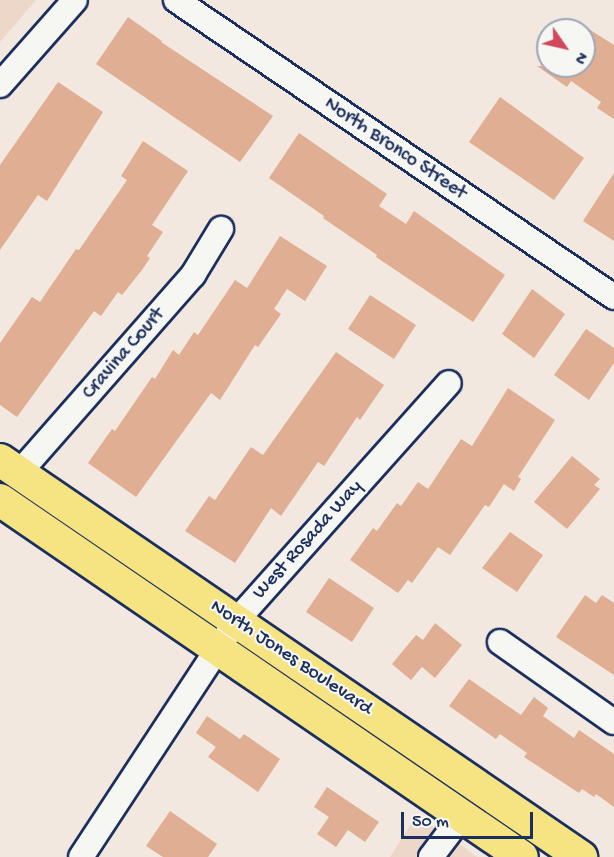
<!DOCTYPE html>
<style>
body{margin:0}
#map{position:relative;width:614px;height:857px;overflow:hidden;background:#f2e8df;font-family:"Gochi Hand",sans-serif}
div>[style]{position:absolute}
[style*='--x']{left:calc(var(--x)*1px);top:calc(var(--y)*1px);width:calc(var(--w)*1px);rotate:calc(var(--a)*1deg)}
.built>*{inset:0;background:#edd7c8}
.building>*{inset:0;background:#e0ae92}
.roads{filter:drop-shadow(2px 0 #1b2f5e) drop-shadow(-2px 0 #1b2f5e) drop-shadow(0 2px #1b2f5e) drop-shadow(0 -2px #1b2f5e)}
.minor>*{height:24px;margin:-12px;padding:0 12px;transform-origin:12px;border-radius:12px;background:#f6f6f2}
.major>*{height:32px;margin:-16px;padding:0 16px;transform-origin:16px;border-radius:16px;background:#f6e381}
span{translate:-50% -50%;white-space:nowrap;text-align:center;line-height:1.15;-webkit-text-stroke:4.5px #f6f6f2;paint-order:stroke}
.street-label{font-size:20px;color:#1b2f5e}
.north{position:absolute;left:536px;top:18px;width:60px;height:60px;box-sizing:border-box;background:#f6f6f2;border:2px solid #9ea6b7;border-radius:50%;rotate:124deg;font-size:16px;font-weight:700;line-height:24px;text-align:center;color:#1b2f5e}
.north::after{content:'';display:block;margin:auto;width:21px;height:27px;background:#d1495b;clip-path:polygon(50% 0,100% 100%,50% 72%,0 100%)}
.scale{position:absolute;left:401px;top:812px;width:132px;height:27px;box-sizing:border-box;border:3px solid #1b2f5e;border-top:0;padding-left:8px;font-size:18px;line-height:21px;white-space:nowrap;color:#1b2f5e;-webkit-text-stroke:4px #f6f6f2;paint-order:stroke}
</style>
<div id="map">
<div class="built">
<div style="clip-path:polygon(0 0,36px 0,0 42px)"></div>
<div style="clip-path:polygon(416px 816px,462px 846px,477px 857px,390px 857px)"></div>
</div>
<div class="building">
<div style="clip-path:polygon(128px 17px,162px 41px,161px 42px,273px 116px,240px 162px,96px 64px)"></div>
<div style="clip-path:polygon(584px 26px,614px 45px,614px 119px,597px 108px,601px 102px,571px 81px,567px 87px,537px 66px,584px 66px)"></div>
<div style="clip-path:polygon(58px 82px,103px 112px,47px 201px,38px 195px,0 250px,0 165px)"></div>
<div style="clip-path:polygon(500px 97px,584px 158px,554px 200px,469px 142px)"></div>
<div style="clip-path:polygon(299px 133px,387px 194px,379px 206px,406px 224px,414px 211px,505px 275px,473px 322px,376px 257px,377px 255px,323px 218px,324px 216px,269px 178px)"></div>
<div style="clip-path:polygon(143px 141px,188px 171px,152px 225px,163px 232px,147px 256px,150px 258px,142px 270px,122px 295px,118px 292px,101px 316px,94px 311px,17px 417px,0 405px,0 343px,32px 297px,40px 302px,76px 249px,79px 250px,127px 180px,121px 176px)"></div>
<div style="clip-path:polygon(614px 173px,614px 241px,583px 221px)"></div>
<div style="clip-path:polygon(280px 236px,327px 266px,305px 301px,287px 289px,274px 309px,281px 314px,258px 347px,255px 345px,220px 400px,211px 393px,136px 497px,88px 463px,112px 429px,115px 431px,152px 377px,155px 379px,173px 350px,179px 355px,194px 332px,198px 335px,235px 280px,247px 288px)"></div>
<div style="clip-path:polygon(532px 289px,565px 314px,534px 358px,502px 334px)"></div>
<div style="clip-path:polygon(370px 295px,416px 325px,394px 359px,348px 329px)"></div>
<div style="clip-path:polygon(586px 329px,614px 348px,614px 363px,589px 400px,554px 375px)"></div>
<div style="clip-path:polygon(336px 352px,384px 385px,360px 420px,357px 417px,324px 466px,318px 462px,281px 516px,271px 508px,235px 563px,185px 531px,209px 496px,215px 500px,251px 447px,263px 455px)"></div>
<div style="clip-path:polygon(508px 388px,555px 420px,518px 477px,521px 479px,514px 491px,504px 484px,489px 507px,485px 505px,450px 555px,438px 547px,412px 583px,408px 580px,398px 593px,350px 560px,373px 528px,377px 531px,397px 503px,401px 506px,418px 482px,428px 489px,461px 439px,472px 446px)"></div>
<div style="clip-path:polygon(572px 456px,600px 479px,594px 485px,600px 489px,567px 529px,534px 502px)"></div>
<div style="clip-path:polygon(510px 532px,543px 555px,517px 592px,482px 568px)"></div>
<div style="clip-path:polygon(329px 578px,374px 608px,352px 642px,306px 612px)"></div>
<div style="clip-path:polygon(585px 595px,596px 603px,602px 595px,614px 603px,614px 675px,556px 637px)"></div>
<div style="clip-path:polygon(435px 623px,462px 645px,435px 678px,422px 667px,411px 680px,392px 664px,416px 635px,423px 640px)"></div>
<div style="clip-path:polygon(469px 679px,521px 715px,534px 697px,548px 708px,543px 716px,574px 738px,579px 730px,614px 754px,614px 807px,596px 794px,594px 797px,582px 789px,579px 793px,524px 757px,527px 753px,500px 734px,496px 739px,449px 706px)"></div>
<div style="clip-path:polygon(207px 716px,240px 739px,244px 734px,280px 759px,258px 792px,208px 757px,216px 747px,196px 733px)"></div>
<div style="clip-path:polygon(327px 787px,379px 822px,365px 842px,348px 830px,336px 847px,317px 834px,329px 817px,314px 807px)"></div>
<div style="clip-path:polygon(170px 811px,217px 844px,208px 857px,163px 857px,146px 846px)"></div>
</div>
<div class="roads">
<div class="minor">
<div style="--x:176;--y:0;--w:529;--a:34.14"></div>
<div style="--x:0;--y:85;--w:113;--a:-48.6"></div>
<div style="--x:19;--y:473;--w:264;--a:-48.7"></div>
<div style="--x:193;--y:275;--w:54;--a:-58.7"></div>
<div style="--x:500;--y:642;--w:139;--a:35.1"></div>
<div style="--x:81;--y:857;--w:282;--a:-56.7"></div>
<div style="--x:236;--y:621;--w:319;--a:-48.2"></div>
<div style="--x:431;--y:857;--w:51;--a:-52.9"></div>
</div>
<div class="major">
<div style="--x:0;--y:460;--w:704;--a:34.34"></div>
<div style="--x:0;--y:500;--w:632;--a:34.37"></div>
</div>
</div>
<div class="street-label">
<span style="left:395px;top:149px;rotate:34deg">North Bronco Street</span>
<span style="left:124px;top:354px;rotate:-49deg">Cravina Court</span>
<span style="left:308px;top:540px;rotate:-48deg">West Rosada Way</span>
<span style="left:291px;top:658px;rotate:34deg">North Jones Boulevard</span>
</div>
<div class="north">N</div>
<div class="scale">50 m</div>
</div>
